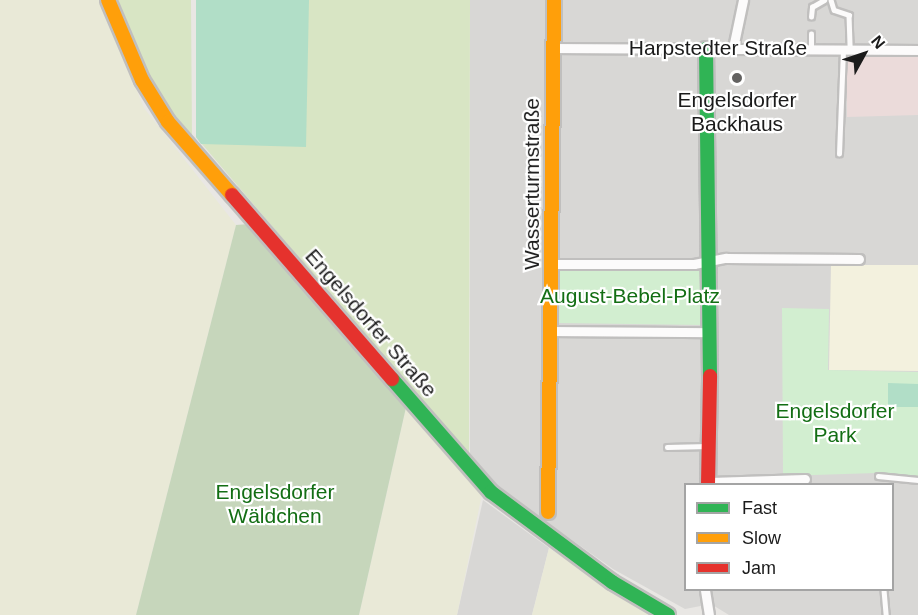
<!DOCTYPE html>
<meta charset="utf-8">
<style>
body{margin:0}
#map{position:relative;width:918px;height:615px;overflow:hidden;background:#e9e7e4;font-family:Helvetica,sans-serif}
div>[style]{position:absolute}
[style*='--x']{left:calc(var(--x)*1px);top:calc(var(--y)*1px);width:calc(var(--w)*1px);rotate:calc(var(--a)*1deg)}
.residential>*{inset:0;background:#d8d7d5}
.commercial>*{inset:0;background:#ebdbda}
.education>*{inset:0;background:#f3f1de}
.farmland>*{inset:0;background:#e9e9d7}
.grass>*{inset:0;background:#d8e5c4}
.forest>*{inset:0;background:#c6d6bb}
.park>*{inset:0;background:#d2eed0}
.pitch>*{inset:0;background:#b1dec7}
.roads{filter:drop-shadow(2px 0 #c0bfbe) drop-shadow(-2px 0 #c0bfbe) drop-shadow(0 2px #c0bfbe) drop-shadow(0 -2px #c0bfbe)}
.lane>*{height:4.5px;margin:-2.25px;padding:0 2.25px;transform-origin:2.25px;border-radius:2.25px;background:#fcfbfb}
.street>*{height:9px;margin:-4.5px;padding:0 4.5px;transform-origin:4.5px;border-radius:4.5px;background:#fcfbfb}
.fast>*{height:14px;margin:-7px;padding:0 7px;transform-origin:7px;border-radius:7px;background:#30b455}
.slow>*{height:14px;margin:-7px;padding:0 7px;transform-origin:7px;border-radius:7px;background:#ff9f0a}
.jam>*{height:14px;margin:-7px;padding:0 7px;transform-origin:7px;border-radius:7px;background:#e5322d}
.dots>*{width:16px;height:16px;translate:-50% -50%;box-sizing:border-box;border:3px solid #fff;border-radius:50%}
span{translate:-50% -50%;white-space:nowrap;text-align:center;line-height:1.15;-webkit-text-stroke:4.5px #fff;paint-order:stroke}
.street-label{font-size:21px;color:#1b1b1b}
.poi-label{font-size:21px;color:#1b1b1b}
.park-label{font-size:21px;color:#136e14}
.legend{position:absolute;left:684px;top:483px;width:210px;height:108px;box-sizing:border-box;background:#fff;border:2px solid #a4a4a4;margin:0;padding:8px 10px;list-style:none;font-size:18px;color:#1b1b1b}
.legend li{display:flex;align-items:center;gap:12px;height:30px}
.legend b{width:30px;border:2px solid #a4a4a4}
.north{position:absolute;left:834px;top:24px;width:60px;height:60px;-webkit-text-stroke:4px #fff;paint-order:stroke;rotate:50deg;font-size:16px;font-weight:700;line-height:24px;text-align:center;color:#1b1b1b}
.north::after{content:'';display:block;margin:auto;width:21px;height:27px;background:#1b1b1b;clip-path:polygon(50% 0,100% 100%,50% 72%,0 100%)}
</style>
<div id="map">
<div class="residential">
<div style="clip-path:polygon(evenodd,470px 0,918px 0,918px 615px,729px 615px,711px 604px,685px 609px,613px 569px,545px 521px,495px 484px,470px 457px,470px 0,686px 484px,892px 484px,892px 590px,686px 590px,686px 484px)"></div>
<div style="clip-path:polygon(483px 500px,549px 548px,532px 615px,457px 615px)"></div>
</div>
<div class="commercial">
<div style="clip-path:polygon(918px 56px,918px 115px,847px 117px,847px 57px)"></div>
</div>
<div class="education">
<div style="clip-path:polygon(831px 265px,918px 265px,918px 371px,829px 370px)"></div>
</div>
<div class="farmland">
<div style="clip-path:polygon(0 0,100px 0,144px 108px,236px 225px,136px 615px,0 615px)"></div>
<div style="clip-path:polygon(406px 408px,482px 494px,457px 615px,359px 615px)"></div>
<div style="clip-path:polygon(549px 548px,652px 615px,532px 615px)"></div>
</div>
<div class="grass">
<div style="clip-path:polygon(114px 0,191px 0,192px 141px,161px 104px)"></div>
<div style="clip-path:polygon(196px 0,470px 0,469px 457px,196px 137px)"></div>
</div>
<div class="forest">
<div style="clip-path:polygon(249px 224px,407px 403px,359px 615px,136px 615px,236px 225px)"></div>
</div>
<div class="park">
<div style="clip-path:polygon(560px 269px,701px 269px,702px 325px,559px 323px)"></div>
<div style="clip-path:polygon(782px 308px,829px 309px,828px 370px,918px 372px,918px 477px,876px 473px,783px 476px)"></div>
</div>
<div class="pitch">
<div style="clip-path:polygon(196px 0,309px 0,306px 147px,201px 144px,196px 137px)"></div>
<div style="clip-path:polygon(888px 383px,918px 384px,918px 407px,888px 407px)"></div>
</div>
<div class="roads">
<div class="lane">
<div style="--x:831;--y:0;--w:10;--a:73"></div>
<div style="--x:834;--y:10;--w:16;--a:18"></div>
<div style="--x:849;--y:15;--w:35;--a:88"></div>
<div style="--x:811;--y:17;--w:10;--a:-84"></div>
<div style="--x:812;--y:7;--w:14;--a:-30"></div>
<div style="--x:811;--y:49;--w:15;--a:-90"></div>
<div style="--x:839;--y:154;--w:105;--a:-87.8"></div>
<div style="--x:667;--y:447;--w:41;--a:-1.4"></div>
<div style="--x:878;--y:476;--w:40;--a:5.7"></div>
<div style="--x:884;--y:590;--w:25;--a:85"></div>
</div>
<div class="street">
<div style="--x:554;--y:48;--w:364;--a:0.3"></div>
<div style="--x:733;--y:48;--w:49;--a:-78.2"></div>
<div style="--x:552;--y:264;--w:142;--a:0"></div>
<div style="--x:694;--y:264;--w:33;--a:-11"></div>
<div style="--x:726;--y:258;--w:133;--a:0.4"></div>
<div style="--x:553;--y:331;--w:158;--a:0.4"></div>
<div style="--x:710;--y:482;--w:95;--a:-1.8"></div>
<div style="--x:705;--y:590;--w:25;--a:81"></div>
</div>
<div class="fast">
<div style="--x:706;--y:49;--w:327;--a:89.3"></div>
<div style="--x:392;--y:379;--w:150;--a:48.8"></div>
<div style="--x:491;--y:492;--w:151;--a:36.6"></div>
<div style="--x:612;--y:582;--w:65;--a:30.5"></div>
</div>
<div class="slow">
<div style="--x:108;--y:0;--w:87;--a:67"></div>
<div style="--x:142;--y:80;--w:49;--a:58.2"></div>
<div style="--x:168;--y:122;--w:97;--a:48.8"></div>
<div style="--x:548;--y:512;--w:512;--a:-89.33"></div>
</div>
<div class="jam">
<div style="--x:232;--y:195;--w:244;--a:49"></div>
<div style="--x:708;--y:484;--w:108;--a:-88.9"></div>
</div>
</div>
<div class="dots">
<div style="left:737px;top:78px;background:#636261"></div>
</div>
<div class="street-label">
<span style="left:718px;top:48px">Harpstedter Straße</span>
<span style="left:532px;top:184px;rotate:-90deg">Wasserturmstraße</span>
<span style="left:371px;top:323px;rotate:49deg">Engelsdorfer Straße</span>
</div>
<div class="poi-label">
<span style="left:737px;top:112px">Engelsdorfer<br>Backhaus</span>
</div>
<div class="park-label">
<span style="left:630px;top:296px">August-Bebel-Platz</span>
<span style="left:835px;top:423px">Engelsdorfer<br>Park</span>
<span style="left:275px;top:504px">Engelsdorfer<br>Wäldchen</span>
</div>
<ul class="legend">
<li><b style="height:8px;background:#30b455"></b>Fast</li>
<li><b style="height:8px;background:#ff9f0a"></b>Slow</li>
<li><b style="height:8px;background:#e5322d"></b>Jam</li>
</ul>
<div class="north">N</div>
</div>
